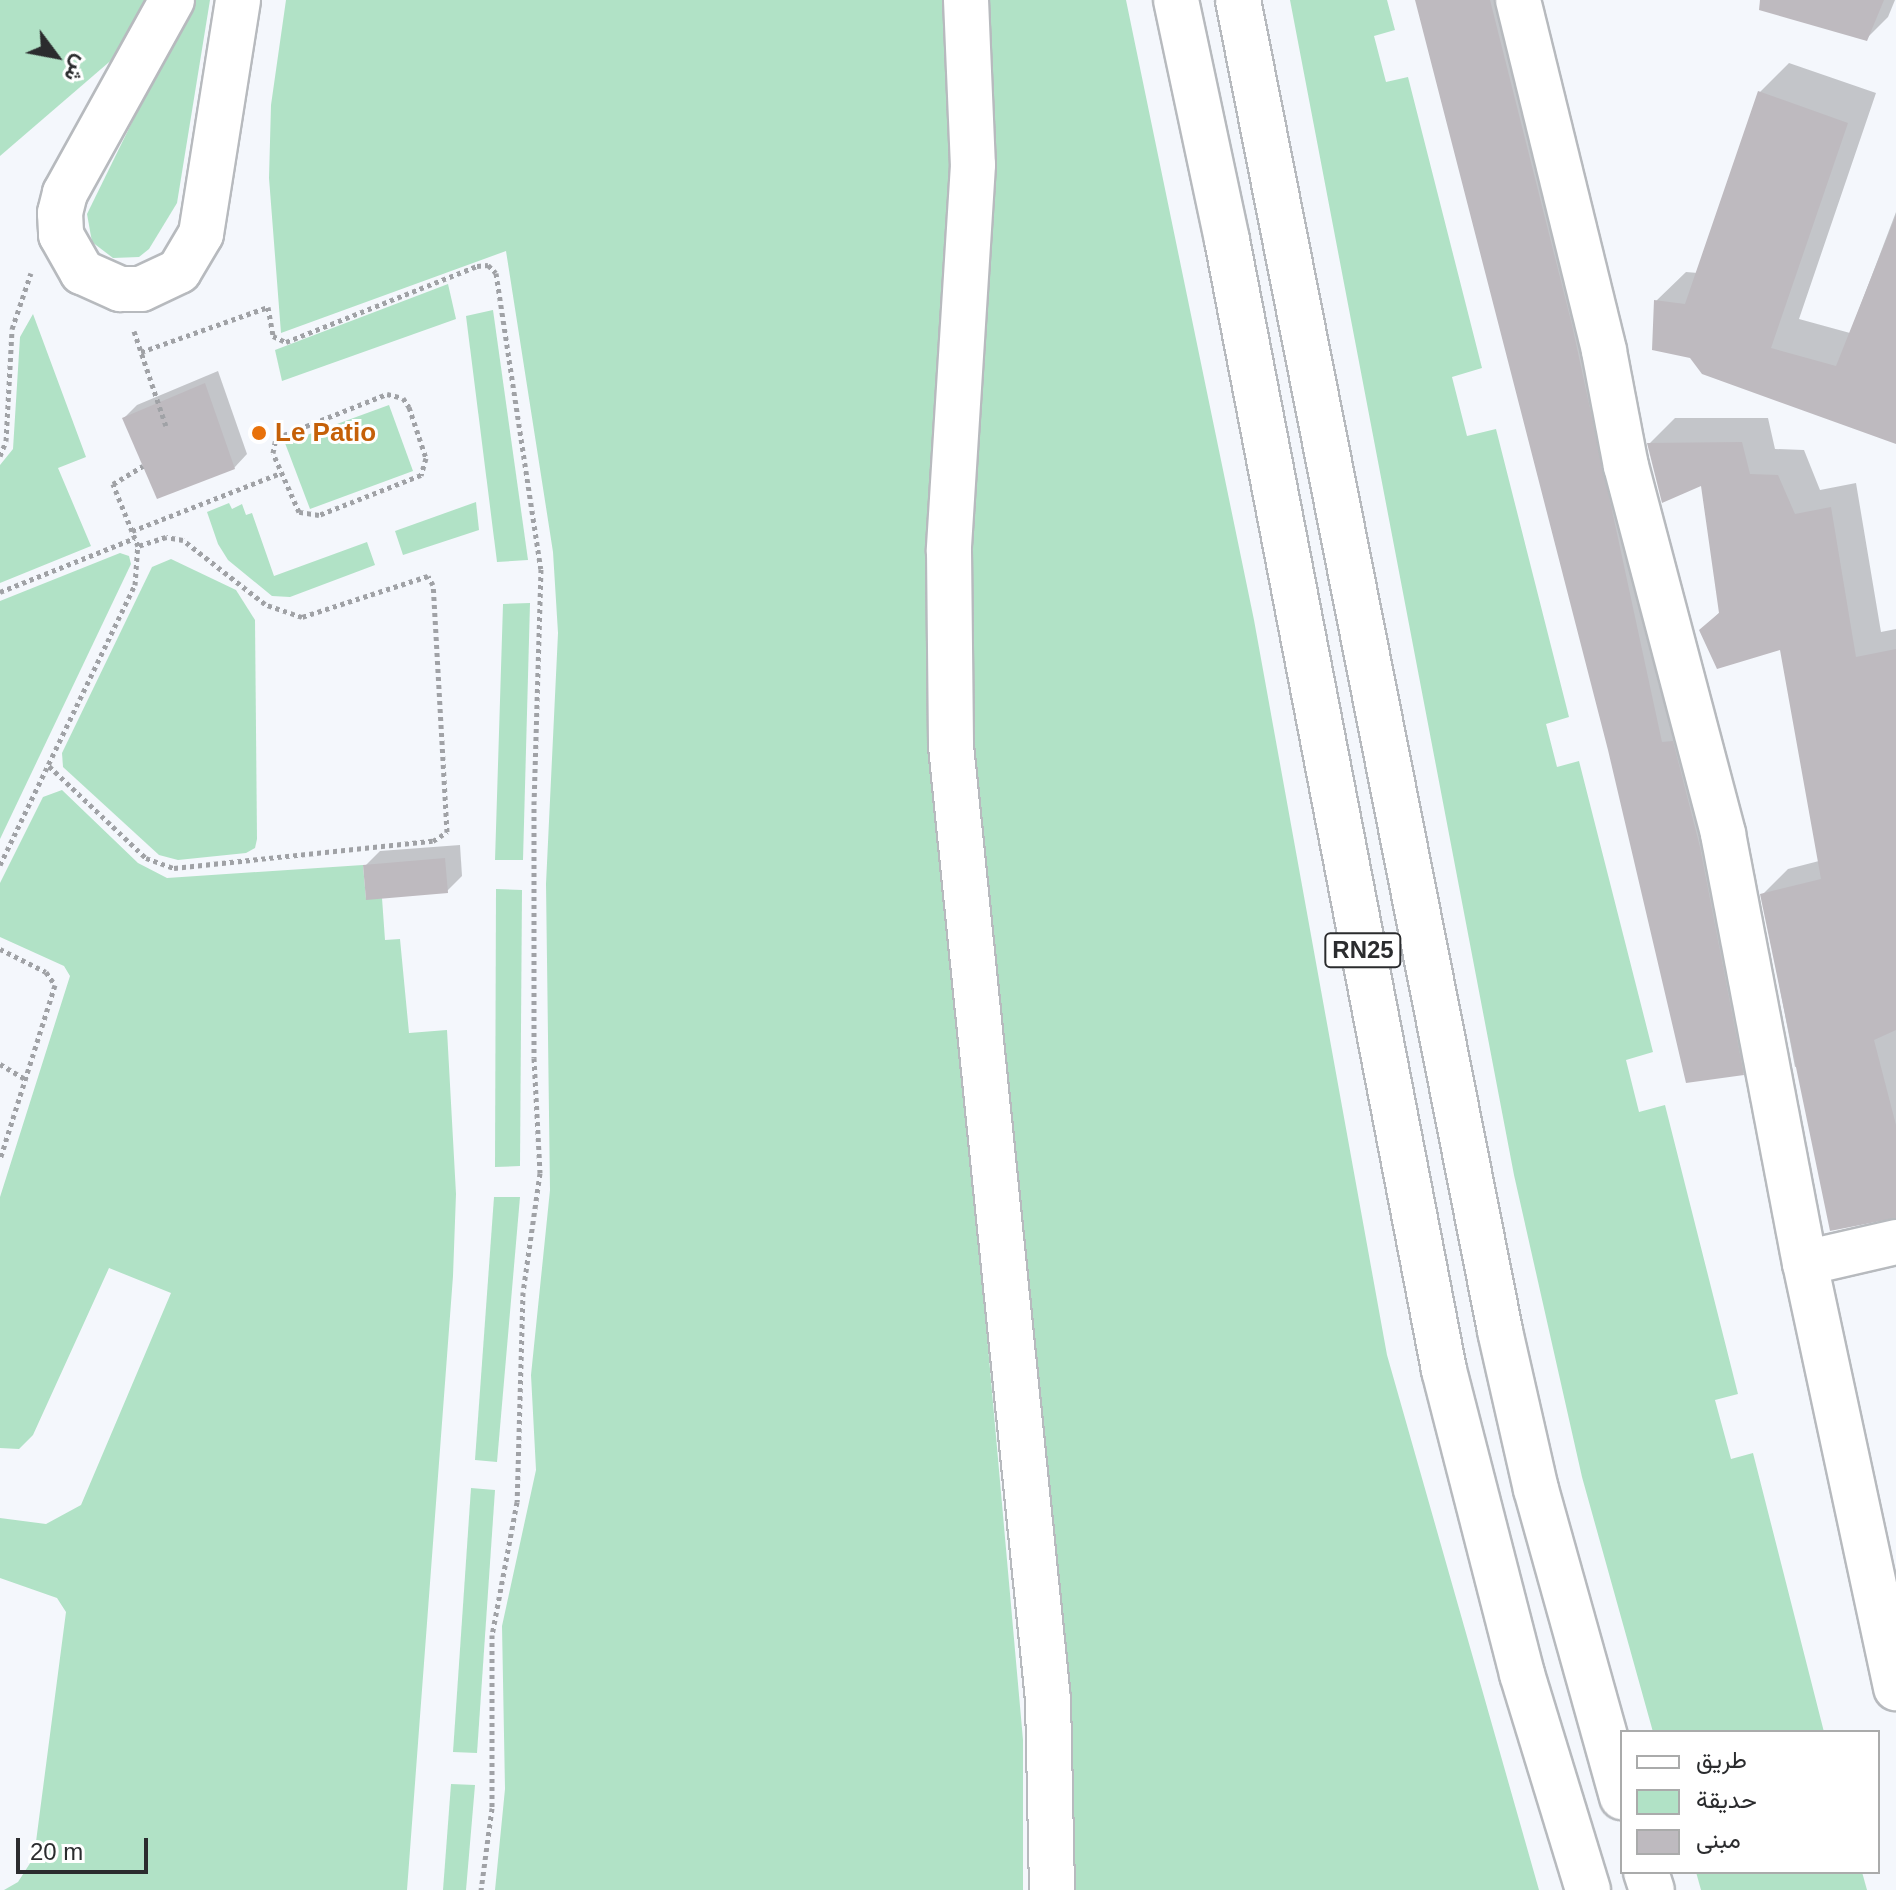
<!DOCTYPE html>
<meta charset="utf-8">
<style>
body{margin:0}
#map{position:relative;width:1896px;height:1890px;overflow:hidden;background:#f4f7fc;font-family:Helvetica,Vazirmatn,sans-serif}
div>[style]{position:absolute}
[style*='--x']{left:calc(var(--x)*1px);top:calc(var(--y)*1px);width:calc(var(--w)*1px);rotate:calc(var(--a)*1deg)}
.green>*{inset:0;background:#b1e2c6}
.shadow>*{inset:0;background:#0003}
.building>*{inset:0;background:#bebabf}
.path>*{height:5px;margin-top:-2.5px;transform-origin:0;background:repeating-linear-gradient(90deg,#a0a2a6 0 4px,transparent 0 8px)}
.roads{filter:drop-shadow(2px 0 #b7babe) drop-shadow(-2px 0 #b7babe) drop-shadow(0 2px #b7babe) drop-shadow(0 -2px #b7babe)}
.minor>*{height:44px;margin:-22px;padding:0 22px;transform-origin:22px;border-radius:22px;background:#fff}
.major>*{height:44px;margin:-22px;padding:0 22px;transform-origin:22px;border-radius:22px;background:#fff}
.dots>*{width:22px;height:22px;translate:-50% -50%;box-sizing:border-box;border:4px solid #fff;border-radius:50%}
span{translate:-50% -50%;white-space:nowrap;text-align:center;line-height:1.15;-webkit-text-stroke:6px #fff;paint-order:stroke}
.shield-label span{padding:2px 6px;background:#fff;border:2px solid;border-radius:6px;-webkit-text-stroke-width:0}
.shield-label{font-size:24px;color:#2b2c2e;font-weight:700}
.food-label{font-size:26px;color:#c56008;font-weight:700}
.left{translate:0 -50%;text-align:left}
.legend{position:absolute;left:1620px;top:1730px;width:260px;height:144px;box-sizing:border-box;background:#fff;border:2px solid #aaabab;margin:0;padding:10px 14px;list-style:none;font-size:24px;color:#2b2c2e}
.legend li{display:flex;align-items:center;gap:16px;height:40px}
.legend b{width:40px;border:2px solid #aaabab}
.north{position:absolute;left:16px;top:16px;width:80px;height:80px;-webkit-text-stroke:6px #fff;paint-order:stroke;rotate:122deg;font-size:22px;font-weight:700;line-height:32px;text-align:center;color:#2b2c2e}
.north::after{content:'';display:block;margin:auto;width:28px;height:36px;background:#2b2c2e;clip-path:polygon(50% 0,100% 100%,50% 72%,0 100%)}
.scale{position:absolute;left:16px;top:1838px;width:132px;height:36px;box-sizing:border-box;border:4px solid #2b2c2e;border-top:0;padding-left:10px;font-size:24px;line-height:28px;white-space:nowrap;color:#2b2c2e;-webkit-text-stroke:6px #fff;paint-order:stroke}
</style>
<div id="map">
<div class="green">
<div style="clip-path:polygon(0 0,151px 0,115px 57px,0 156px)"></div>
<div style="clip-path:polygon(192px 0,210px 0,177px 203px,149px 249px,139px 257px,113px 258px,92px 242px,87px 214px)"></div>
<div style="clip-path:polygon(286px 0,946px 0,953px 186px,933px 728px,1023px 1740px,1023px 1890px,495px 1890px,505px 1789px,502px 1626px,536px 1470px,531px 1375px,550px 1190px,546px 884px,558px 633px,553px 552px,506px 251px,281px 333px,269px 178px,271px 105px)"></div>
<div style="clip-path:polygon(983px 0,1126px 0,1254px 620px,1387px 1355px,1539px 1890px,1066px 1890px,974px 808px,971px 521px)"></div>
<div style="clip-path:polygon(1290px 0,1387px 0,1395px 30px,1374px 36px,1386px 82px,1408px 77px,1482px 368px,1452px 377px,1467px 436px,1496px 429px,1569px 717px,1546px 724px,1557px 767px,1579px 761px,1653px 1052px,1626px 1060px,1639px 1112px,1665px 1105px,1738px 1394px,1715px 1400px,1731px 1459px,1753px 1453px,1824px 1732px,1653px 1732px,1582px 1477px,1514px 1175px)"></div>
<div style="clip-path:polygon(448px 284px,456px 319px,282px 381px,275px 350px)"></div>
<div style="clip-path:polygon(493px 310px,528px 560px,497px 562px,466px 316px)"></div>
<div style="clip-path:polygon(33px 314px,86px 457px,58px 468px,91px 546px,0 583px,0 465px,13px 449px,20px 337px)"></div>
<div style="clip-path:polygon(389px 405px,413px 471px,310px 509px,285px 443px)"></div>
<div style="clip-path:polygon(476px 502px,479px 530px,403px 555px,395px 531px)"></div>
<div style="clip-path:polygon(229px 503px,232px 509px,242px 504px,246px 515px,252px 513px,274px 576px,367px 542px,375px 565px,290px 597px,272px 596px,228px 560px,218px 544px,207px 512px)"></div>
<div style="clip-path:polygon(120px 553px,129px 556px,131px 564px,0 839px,0 601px)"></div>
<div style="clip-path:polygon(171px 559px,236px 590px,255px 620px,257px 839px,255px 848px,246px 853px,178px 860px,159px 855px,63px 767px,62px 753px,152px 567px)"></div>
<div style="clip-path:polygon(530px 603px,523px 860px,495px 860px,503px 604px)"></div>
<div style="clip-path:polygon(62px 790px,138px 863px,167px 878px,363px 865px,366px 899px,382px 898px,385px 940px,400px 939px,409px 1033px,447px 1030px,456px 1194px,453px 1276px,407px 1890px,4px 1890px,18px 1882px,34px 1857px,66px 1612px,57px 1598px,0 1578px,0 1518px,46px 1524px,81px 1505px,171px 1293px,109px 1268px,33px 1435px,19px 1449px,0 1448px,0 1197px,70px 976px,64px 966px,0 937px,0 883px,43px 797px)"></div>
<div style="clip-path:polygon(496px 889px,522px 890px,520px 1166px,495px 1167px)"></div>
<div style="clip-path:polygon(494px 1197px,520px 1197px,497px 1462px,475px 1460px)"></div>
<div style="clip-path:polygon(471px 1488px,495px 1490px,477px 1753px,453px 1752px)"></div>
<div style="clip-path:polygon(451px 1784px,475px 1785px,466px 1890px,443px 1890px)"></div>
<div style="clip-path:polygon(1696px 1872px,1862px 1872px,1867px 1890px,1701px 1890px)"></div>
</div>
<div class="shadow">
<div style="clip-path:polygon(1418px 0,1518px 0,1768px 1048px,1743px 1074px,1610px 750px)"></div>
<div style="clip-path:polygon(1788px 0,1895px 0,1888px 17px,1866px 39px)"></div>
<div style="clip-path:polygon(1789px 63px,1876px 93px,1799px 319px,1850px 333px,1896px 212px,1896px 441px,1656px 301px,1686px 272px,1698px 273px,1760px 92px)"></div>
<div style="clip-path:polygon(218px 371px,247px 454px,234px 468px,124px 418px,137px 405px)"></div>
<div style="clip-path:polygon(1675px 418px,1768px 418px,1775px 449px,1804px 450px,1820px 490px,1856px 483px,1881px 632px,1896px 629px,1896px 1216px,1800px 1066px,1795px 1067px,1762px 895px,1788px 869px,1819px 861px,1781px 648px,1701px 631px,1721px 611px,1702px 483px,1649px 444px)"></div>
<div style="clip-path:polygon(460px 845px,462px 876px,447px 891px,365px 866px,380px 851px)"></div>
</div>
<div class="building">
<div style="clip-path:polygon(1415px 0,1490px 0,1572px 325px,1662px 742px,1673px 741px,1700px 847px,1744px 1075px,1686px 1083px,1608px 750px)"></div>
<div style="clip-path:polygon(1760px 0,1884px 0,1867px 41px,1759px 10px)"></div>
<div style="clip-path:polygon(1758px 91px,1848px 123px,1771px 348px,1836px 366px,1896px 215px,1896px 444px,1702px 374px,1690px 358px,1652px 350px,1654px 300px,1685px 304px)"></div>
<div style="clip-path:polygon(205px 383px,235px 469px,157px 499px,122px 418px)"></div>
<div style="clip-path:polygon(1742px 442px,1750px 474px,1778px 475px,1795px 514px,1831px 507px,1856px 657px,1896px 649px,1896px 1030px,1874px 1040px,1896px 1125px,1896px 1218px,1830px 1231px,1760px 894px,1821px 879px,1780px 650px,1717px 669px,1699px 630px,1719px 613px,1701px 486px,1662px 503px,1647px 443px)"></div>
<div style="clip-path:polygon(445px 858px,448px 893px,366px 900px,363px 865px)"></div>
</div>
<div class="path">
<div style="--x:134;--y:331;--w:100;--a:71.4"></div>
<div style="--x:141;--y:352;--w:135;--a:-19.5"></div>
<div style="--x:268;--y:307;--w:29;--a:80"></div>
<div style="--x:273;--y:336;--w:14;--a:25"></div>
<div style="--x:286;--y:342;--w:206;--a:-21.7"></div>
<div style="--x:477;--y:266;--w:11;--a:-5"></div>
<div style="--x:488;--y:265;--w:11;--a:45"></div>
<div style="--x:496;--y:273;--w:299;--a:81.4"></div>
<div style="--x:541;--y:569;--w:232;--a:91.7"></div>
<div style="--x:534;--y:801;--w:257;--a:90"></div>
<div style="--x:534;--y:1058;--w:115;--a:87"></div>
<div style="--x:540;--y:1173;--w:120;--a:98.1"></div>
<div style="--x:523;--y:1292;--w:210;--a:91.6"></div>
<div style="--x:517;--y:1502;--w:135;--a:100.6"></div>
<div style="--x:492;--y:1635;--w:173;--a:90"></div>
<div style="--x:492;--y:1808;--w:83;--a:97.6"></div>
<div style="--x:387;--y:394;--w:16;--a:14"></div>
<div style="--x:403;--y:398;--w:11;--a:56"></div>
<div style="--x:409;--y:407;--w:54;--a:71.6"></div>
<div style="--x:426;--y:458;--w:18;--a:106"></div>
<div style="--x:421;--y:475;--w:110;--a:158.6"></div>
<div style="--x:319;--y:515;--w:20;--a:-171"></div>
<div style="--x:299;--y:512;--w:64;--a:-113.8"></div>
<div style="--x:273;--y:453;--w:15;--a:-79"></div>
<div style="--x:276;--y:438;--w:119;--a:-21.6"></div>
<div style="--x:0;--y:456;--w:16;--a:-68"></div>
<div style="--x:6;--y:441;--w:112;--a:-86.9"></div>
<div style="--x:12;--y:329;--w:59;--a:-71.3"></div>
<div style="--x:132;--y:531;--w:160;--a:-21.3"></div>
<div style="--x:0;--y:592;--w:145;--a:-21.8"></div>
<div style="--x:49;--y:766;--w:134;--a:43.5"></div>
<div style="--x:146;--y:858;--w:30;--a:20"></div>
<div style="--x:174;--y:868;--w:260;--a:-6"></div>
<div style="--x:433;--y:841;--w:17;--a:-33"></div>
<div style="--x:447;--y:832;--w:247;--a:-93.2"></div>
<div style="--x:433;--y:585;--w:10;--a:-119"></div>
<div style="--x:428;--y:576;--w:133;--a:162"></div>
<div style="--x:302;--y:617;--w:39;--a:-161"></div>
<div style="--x:265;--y:604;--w:104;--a:-142"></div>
<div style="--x:183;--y:540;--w:17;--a:-170"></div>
<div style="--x:166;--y:537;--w:29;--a:162"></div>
<div style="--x:0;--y:865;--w:311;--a:-64.3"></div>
<div style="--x:135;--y:585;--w:39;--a:-86"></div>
<div style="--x:138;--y:546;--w:67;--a:-112"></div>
<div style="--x:113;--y:484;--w:35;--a:-31"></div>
<div style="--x:0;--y:949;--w:51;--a:26.6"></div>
<div style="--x:46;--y:972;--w:16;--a:55"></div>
<div style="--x:55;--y:985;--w:182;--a:107.5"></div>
<div style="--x:0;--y:1064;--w:29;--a:31"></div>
</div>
<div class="roads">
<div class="minor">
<div style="--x:172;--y:0;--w:221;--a:119"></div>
<div style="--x:65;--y:193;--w:21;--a:104"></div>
<div style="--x:60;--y:213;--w:22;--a:87"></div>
<div style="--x:61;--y:235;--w:43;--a:60.4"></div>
<div style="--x:82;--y:272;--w:42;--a:24.1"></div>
<div style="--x:120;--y:289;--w:21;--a:0"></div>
<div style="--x:141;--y:289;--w:42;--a:-25.3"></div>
<div style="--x:179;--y:271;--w:43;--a:-59.3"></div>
<div style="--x:201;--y:234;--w:237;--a:-81"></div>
<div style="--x:966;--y:0;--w:165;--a:87.6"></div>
<div style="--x:973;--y:165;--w:387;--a:93.6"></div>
<div style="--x:949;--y:551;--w:195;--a:89.4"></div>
<div style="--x:951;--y:746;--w:958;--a:84.19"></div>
<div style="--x:1048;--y:1699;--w:191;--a:88.8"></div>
<div style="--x:1518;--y:0;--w:361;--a:76.2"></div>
<div style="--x:1604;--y:351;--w:117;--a:79.2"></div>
<div style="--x:1626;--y:466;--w:381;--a:75.2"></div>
<div style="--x:1723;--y:834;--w:437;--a:79.2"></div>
<div style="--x:1805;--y:1263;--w:435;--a:77.9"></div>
<div style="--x:1805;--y:1263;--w:93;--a:-13"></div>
</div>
<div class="major">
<div style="--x:1176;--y:0;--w:245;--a:78"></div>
<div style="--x:1227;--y:240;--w:1151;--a:79.13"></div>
<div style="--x:1444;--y:1370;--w:314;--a:75.6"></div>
<div style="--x:1522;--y:1674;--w:226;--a:73"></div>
<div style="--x:1238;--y:0;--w:1357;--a:78.86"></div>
<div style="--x:1500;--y:1331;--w:162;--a:77.2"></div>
<div style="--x:1536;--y:1489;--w:320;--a:74.4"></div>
<div style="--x:1646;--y:1872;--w:19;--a:72"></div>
</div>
</div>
<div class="dots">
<div style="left:259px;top:433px;background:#e8710a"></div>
</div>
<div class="shield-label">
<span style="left:1363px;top:950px">RN25</span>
</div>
<div class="food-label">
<span class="left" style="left:275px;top:433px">Le Patio</span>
</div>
<ul class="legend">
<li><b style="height:10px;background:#fff"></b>طريق</li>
<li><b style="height:22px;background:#b1e2c6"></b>حديقة</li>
<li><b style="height:22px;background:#bebabf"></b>مبنى</li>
</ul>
<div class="north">ش</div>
<div class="scale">20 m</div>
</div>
